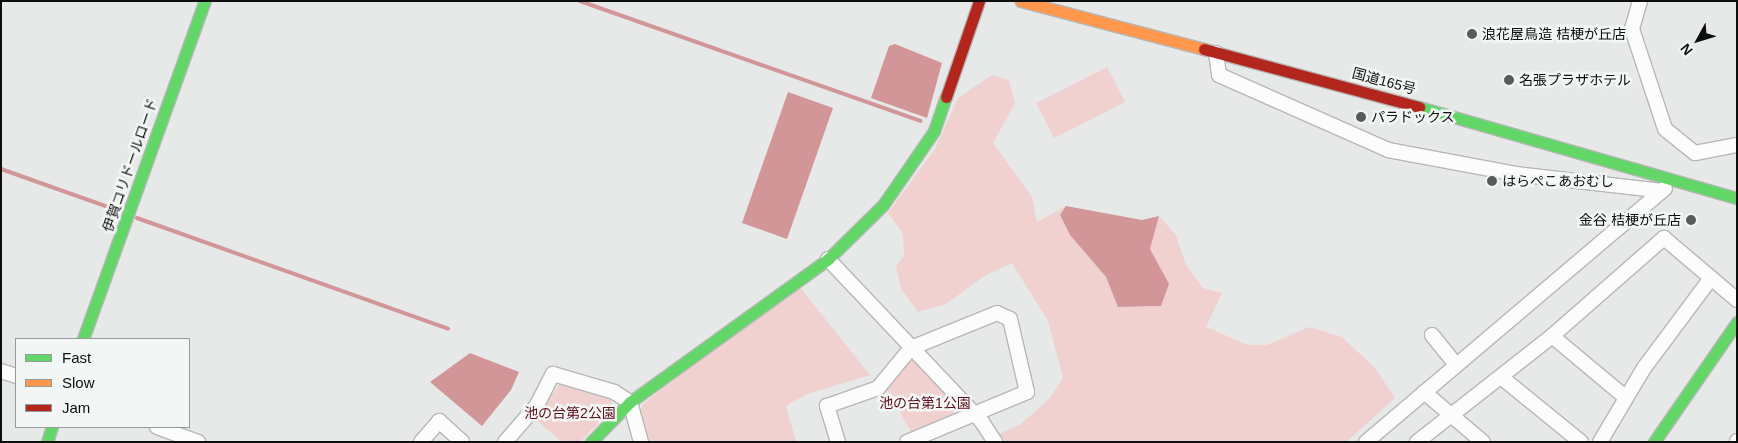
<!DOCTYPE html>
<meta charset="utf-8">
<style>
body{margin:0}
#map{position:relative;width:1738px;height:443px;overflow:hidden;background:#e6e9e7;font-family:Arial,"Noto Sans JP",sans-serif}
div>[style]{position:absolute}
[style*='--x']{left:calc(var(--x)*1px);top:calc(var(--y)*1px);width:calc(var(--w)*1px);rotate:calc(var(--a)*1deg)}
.green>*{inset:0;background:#f0d1d0}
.water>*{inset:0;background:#d29699}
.stream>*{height:4px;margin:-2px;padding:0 2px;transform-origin:2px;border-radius:2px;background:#d29699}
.roads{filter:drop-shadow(1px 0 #b6b8b7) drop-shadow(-1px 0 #b6b8b7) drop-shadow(0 1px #b6b8b7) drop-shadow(0 -1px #b6b8b7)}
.street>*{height:14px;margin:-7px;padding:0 7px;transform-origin:7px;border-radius:7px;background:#fbfcfb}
.fast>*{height:11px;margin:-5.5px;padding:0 5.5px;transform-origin:5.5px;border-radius:5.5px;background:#63d668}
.slow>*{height:11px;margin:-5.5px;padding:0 5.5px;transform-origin:5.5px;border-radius:5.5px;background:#ff974d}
.jam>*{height:11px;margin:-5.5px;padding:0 5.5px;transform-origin:5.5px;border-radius:5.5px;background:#b3261e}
.dots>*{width:14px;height:14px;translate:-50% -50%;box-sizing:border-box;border:2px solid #f2f7f5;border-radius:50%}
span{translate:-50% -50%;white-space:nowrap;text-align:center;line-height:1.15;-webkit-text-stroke:5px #f2f7f5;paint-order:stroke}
.poi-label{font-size:14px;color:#0d0f0e}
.left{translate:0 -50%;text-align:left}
.right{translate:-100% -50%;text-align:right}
.street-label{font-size:14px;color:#0d0f0e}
.park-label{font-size:14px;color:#5e0f1c}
.frame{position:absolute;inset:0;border:2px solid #0d0f0e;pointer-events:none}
.legend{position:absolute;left:15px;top:338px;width:175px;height:90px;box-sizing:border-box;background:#f2f7f5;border:1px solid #969a99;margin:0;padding:6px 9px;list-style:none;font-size:15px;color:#0d0f0e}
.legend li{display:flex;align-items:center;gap:10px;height:25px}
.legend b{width:25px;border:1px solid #969a99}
.north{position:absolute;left:1673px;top:15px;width:50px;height:50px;-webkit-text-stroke:4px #f2f7f5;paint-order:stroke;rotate:231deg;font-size:14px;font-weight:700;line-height:20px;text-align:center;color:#0d0f0e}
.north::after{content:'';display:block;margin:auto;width:18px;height:22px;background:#0d0f0e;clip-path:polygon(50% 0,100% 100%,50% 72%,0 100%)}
</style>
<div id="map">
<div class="green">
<div style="clip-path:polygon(1107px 67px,1125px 102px,1054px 138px,1036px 103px)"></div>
<div style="clip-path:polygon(992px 75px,1009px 80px,1015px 103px,993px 143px,1032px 197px,1037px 222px,1066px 206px,1060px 215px,1070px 235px,1106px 277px,1118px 307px,1150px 307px,1160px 270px,1150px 249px,1159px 216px,1176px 235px,1186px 265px,1203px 288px,1222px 293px,1206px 327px,1248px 345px,1267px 345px,1309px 327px,1342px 337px,1375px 368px,1395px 398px,1346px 442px,1005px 442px,999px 434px,1021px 424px,1049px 399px,1063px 378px,1048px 321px,1012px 263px,986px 275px,946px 304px,918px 312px,901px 289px,896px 266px,904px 256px,903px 234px,888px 213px,935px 149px,958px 98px)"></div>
<div style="clip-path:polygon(798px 285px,870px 375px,807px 394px,786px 406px,796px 442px,648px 442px,640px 410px,643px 404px)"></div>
<div style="clip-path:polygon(907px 361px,916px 361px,964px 411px,913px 435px,886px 388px)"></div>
<div style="clip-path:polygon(562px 382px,610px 397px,613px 408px,580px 442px,562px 442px,533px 417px)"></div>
</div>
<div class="water">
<div style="clip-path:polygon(895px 44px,942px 63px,927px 118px,871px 98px,889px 46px)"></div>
<div style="clip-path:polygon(788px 92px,833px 108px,787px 239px,742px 223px)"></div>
<div style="clip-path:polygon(1066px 206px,1142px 220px,1159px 216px,1150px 249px,1169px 284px,1161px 306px,1118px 307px,1106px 277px,1070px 235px,1060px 215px)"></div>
<div style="clip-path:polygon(470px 353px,519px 372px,511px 390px,482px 426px,430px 382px)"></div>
</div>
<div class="stream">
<div style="--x:580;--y:1;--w:361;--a:19.4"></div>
<div style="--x:1;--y:169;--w:120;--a:19.5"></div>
<div style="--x:137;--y:218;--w:330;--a:19.6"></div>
</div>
<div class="roads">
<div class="street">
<div style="--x:1640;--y:1;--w:29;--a:106"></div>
<div style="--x:1632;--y:29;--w:105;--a:71.7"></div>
<div style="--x:1665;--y:129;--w:38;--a:39"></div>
<div style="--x:1695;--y:153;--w:43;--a:-10.8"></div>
<div style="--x:1216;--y:53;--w:22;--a:82"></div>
<div style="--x:1219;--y:75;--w:185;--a:23.9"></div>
<div style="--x:1388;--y:150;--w:130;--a:10.6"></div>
<div style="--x:1516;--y:174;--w:147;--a:6.6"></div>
<div style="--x:828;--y:259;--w:224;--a:46.6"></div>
<div style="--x:982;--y:422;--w:24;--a:57"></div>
<div style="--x:1432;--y:335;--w:38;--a:51"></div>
<div style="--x:1552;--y:336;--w:95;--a:39.9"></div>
<div style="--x:1;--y:371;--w:16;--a:18"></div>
<div style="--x:1501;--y:377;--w:103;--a:39.1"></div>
<div style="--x:1424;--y:392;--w:77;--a:40.3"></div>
<div style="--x:157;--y:427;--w:44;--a:20.1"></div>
<div style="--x:421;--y:442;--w:28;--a:-49"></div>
<div style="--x:439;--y:421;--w:31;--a:42"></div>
<div style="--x:505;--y:442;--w:49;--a:-49.1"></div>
<div style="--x:537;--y:405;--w:35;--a:-63"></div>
<div style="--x:553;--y:374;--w:64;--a:16.4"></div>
<div style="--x:614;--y:392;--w:19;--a:32"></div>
<div style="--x:630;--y:402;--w:41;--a:74.6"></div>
<div style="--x:838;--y:442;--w:38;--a:-107"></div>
<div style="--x:827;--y:406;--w:54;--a:-19.4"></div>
<div style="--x:878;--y:388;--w:52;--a:-50.5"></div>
<div style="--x:911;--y:348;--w:93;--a:-22.1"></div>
<div style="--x:997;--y:313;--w:14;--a:25"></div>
<div style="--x:1010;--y:319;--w:75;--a:76.9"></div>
<div style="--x:1027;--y:392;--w:130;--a:157.4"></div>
<div style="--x:1366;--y:442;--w:392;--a:-40.3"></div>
<div style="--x:1417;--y:442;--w:172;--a:-38.1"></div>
<div style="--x:1552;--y:336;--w:149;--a:-41.2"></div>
<div style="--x:1664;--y:238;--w:96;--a:40.3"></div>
<div style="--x:1600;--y:442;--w:86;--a:-59.3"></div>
<div style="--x:1644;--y:368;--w:112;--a:-53.3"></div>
<div style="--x:1737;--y:442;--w:1;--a:-90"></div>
</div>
<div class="fast">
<div style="--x:1419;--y:107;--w:331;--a:16"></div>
<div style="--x:83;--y:339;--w:359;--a:-70.2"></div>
<div style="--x:47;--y:442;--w:16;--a:-72"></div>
<div style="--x:591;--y:442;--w:56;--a:-45.7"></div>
<div style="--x:630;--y:402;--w:244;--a:-35.8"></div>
<div style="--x:828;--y:259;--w:77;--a:-44.5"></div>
<div style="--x:883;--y:205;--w:90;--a:-55.4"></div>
<div style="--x:934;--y:131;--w:36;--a:-71"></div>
<div style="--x:1654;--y:442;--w:146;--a:-55.3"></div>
</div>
<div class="slow">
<div style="--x:1021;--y:1;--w:189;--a:14.7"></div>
</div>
<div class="jam">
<div style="--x:1204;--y:49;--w:223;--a:15.1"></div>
<div style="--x:946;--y:97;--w:102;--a:-71"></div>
</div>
</div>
<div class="dots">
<div style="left:1472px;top:34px;background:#595b5a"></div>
<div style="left:1509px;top:80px;background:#595b5a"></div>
<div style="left:1361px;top:117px;background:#595b5a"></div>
<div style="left:1492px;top:181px;background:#595b5a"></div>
<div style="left:1691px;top:220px;background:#595b5a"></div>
</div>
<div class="poi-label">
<span class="left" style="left:1482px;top:34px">浪花屋鳥造 桔梗が丘店</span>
<span class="left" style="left:1519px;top:80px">名張プラザホテル</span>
<span class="left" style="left:1371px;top:117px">パラドックス</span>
<span class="left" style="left:1502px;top:181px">はらぺこあおむし</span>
<span class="right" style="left:1681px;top:220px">金谷 桔梗が丘店</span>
</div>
<div class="street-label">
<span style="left:1384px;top:81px;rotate:15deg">国道165号</span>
<span style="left:130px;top:165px;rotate:-71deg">伊賀コリドールロード</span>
</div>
<div class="park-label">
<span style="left:925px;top:403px">池の台第1公園</span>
<span style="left:570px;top:413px">池の台第2公園</span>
</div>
<div class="frame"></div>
<ul class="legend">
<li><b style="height:6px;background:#63d668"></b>Fast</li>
<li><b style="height:6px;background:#ff974d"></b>Slow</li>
<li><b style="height:6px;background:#b3261e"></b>Jam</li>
</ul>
<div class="north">N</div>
</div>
